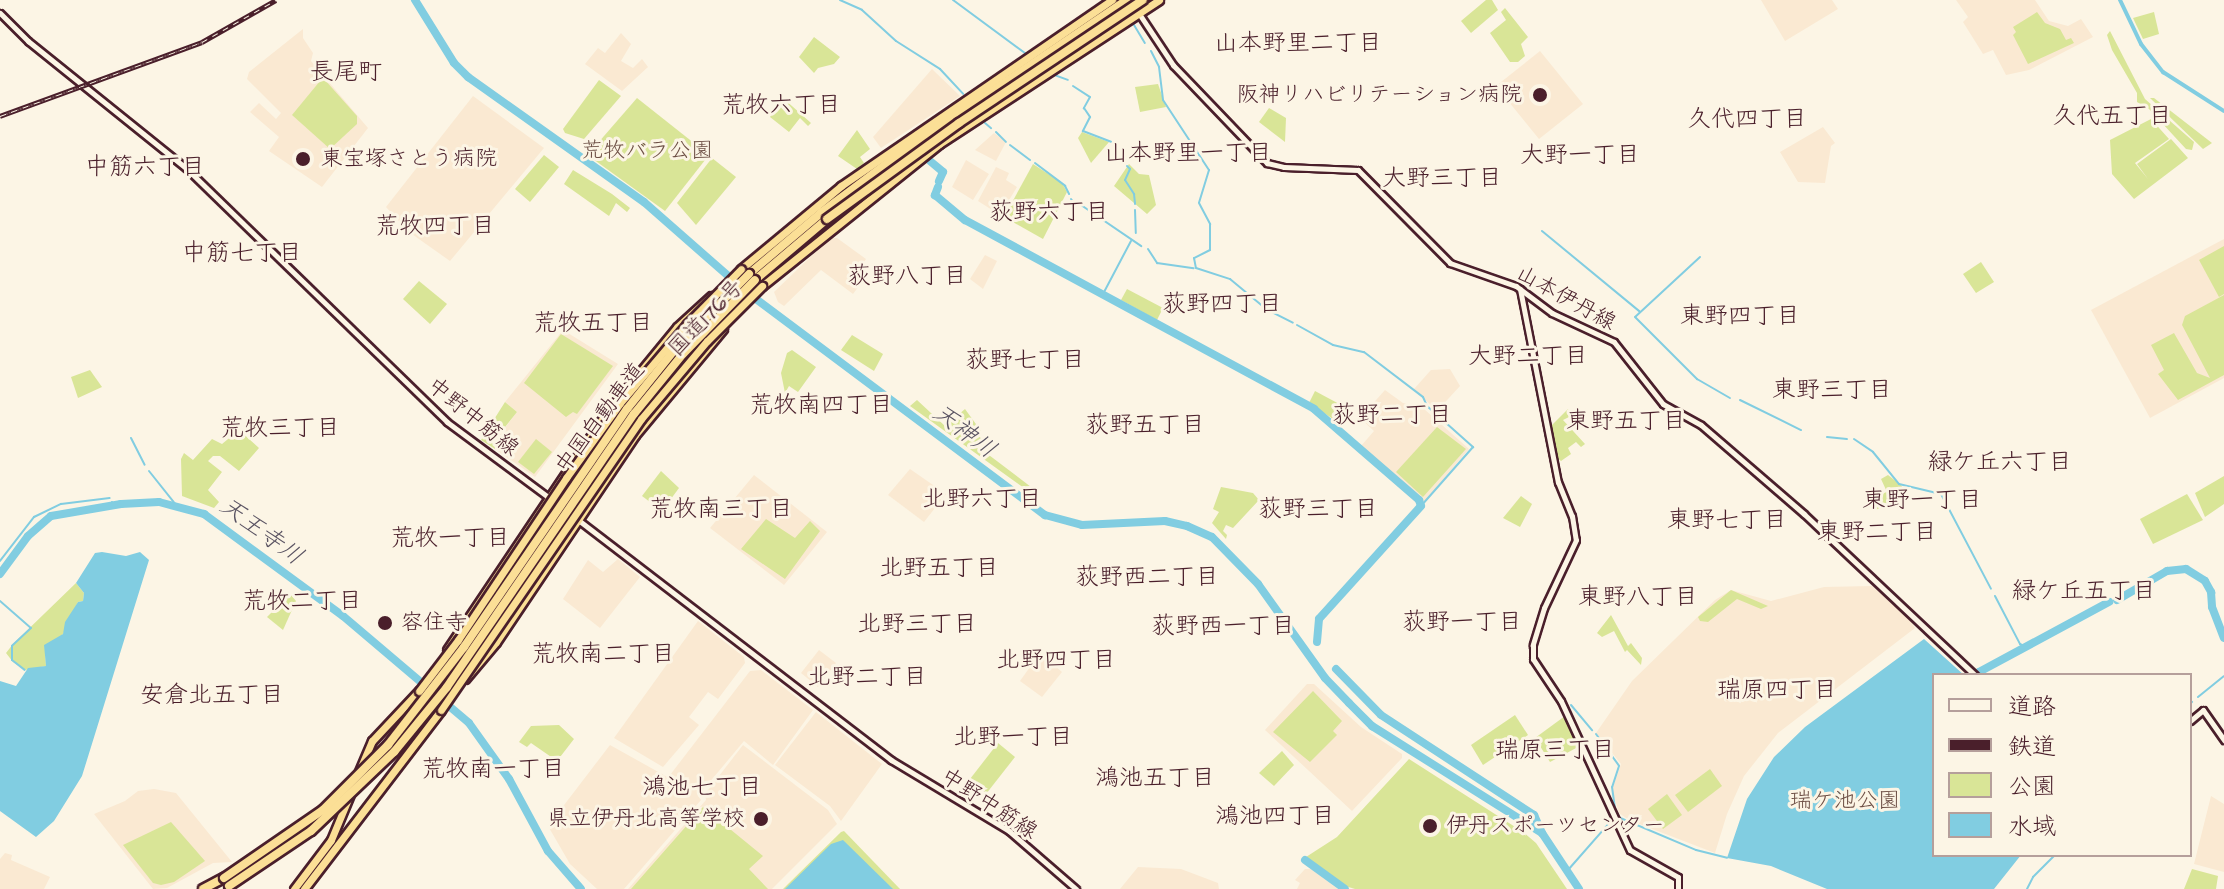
<!DOCTYPE html>
<meta charset="utf-8">
<style>
body{margin:0}
#map{position:relative;width:2224px;height:889px;overflow:hidden;background:#fcf5e5;font-family:"Architects Daughter","Klee One",sans-serif}
div>[style]{position:absolute}
[style*='--x']{left:calc(var(--x)*1px);top:calc(var(--y)*1px);width:calc(var(--w)*1px);rotate:calc(var(--a)*1deg)}
.built>*{inset:0;background:#fae9d2}
.green>*{inset:0;background:#d9e597}
.water>*{inset:0;background:#81cde1}
.stream>*{height:2px;margin:-1px;padding:0 1px;transform-origin:1px;border-radius:1px;background:#81cde1}
.canal>*{height:4px;margin:-2px;padding:0 2px;transform-origin:2px;border-radius:2px;background:#81cde1}
.river>*{height:8px;margin:-4px;padding:0 4px;transform-origin:4px;border-radius:4px;background:#81cde1}
.roads{filter:drop-shadow(2px 0 #4a1f2b) drop-shadow(-2px 0 #4a1f2b) drop-shadow(0 2px #4a1f2b) drop-shadow(0 -2px #4a1f2b)}
.secondary>*{height:5px;margin:-2.5px;padding:0 2.5px;transform-origin:2.5px;border-radius:2.5px;background:#fcf5e5}
.trunk>*{height:7px;margin:-3.5px;padding:0 3.5px;transform-origin:3.5px;border-radius:3.5px;background:#fbdf96}
.motorway>*{height:8px;margin:-4px;padding:0 4px;transform-origin:4px;border-radius:4px;background:#fbdf96}
.rail>*{height:5px;margin-top:-2.5px;transform-origin:0;background:repeating-linear-gradient(90deg,#fcf5e5 0 6px,#4a1f2b 0 12px);box-sizing:border-box;border-block:2px solid #4a1f2b}
.bridges{filter:drop-shadow(2px 0 #4a1f2b) drop-shadow(-2px 0 #4a1f2b) drop-shadow(0 2px #4a1f2b) drop-shadow(0 -2px #4a1f2b)}
.trunk-bridge>*{height:7px;margin:-3.5px;padding:0 3.5px;transform-origin:3.5px;border-radius:3.5px;background:#fbdf96}
.motorway-bridge>*{height:8px;margin:-4px;padding:0 4px;transform-origin:4px;border-radius:4px;background:#fbdf96}
.dots>*{width:22px;height:22px;translate:-50% -50%;box-sizing:border-box;border:4px solid #fcf5e5;border-radius:50%}
span{translate:-50% -50%;white-space:nowrap;text-align:center;line-height:1.15;-webkit-text-stroke:6px #fcf5e5;paint-order:stroke}
.poi-label{font-size:22px;color:#4a1f2b}
.right{translate:-100% -50%;text-align:right}
.left{translate:0 -50%;text-align:left}
.park-label{font-size:22px;color:#6e5046}
.street-label{font-size:22px;color:#4a1f2b}
.neighbourhood-label{font-size:24px;color:#4a1f2b}
.water-label{font-size:24px;color:#5a5362;font-style:italic}
.legend{position:absolute;left:1932px;top:673px;width:260px;height:184px;box-sizing:border-box;background:#fcf5e5;border:2px solid #b59f9b;margin:0;padding:10px 14px;list-style:none;font-size:24px;color:#4a1f2b}
.legend li{display:flex;align-items:center;gap:16px;height:40px}
.legend b{width:40px;border:2px solid #b59f9b}
</style>
<div id="map">
<div class="built">
<div style="clip-path:polygon(1761px 0,1832px 0,1838px 9px,1785px 41px)"></div>
<div style="clip-path:polygon(1956px 0,2035px 0,2049px 21px,2068px 26px,2081px 19px,2093px 37px,2029px 70px,2006px 75px,1993px 50px,1983px 54px,1963px 22px,1968px 17px)"></div>
<div style="clip-path:polygon(303px 29px,303px 38px,313px 53px,311px 61px,368px 128px,322px 187px,269px 151px,279px 137px,250px 112px,259px 103px,276px 119px,281px 113px,247px 79px,249px 72px)"></div>
<div style="clip-path:polygon(621px 33px,631px 44px,621px 61px,633px 68px,642px 59px,648px 67px,622px 91px,585px 64px,598px 48px,605px 53px)"></div>
<div style="clip-path:polygon(1540px 51px,1583px 104px,1539px 139px,1496px 86px)"></div>
<div style="clip-path:polygon(932px 69px,960px 96px,881px 148px,873px 137px)"></div>
<div style="clip-path:polygon(473px 96px,544px 148px,450px 261px,409px 232px,386px 207px)"></div>
<div style="clip-path:polygon(1823px 127px,1835px 143px,1831px 146px,1825px 183px,1798px 182px,1780px 152px)"></div>
<div style="clip-path:polygon(994px 133px,1006px 142px,996px 161px,975px 150px)"></div>
<div style="clip-path:polygon(966px 160px,989px 174px,973px 200px,952px 187px)"></div>
<div style="clip-path:polygon(996px 167px,1009px 173px,1006px 180px,1017px 187px,1000px 215px,978px 201px)"></div>
<div style="clip-path:polygon(830px 238px,837px 238px,866px 259px,860px 268px,868px 274px,853px 294px,821px 270px,784px 306px,778px 302px,774px 292px)"></div>
<div style="clip-path:polygon(2224px 239px,2224px 378px,2150px 418px,2091px 310px)"></div>
<div style="clip-path:polygon(985px 255px,997px 261px,983px 289px,970px 279px)"></div>
<div style="clip-path:polygon(563px 330px,618px 364px,535px 477px,495px 449px,494px 442px,517px 412px,505px 402px)"></div>
<div style="clip-path:polygon(1450px 369px,1460px 386px,1437px 411px,1414px 389px,1431px 370px)"></div>
<div style="clip-path:polygon(1385px 390px,1403px 403px,1423px 408px,1469px 449px,1423px 503px,1361px 446px,1374px 431px,1360px 418px)"></div>
<div style="clip-path:polygon(910px 469px,946px 494px,924px 522px,888px 495px)"></div>
<div style="clip-path:polygon(754px 475px,827px 532px,784px 585px,710px 528px)"></div>
<div style="clip-path:polygon(618px 559px,640px 577px,600px 628px,563px 599px,588px 560px,603px 572px)"></div>
<div style="clip-path:polygon(1872px 586px,1909px 618px,1915px 628px,1778px 733px,1744px 776px,1727px 814px,1715px 853px,1629px 820px,1619px 813px,1612px 790px,1621px 764px,1596px 733px,1632px 681px,1715px 600px,1731px 590px,1771px 601px,1824px 587px)"></div>
<div style="clip-path:polygon(698px 621px,744px 657px,745px 663px,718px 699px,708px 692px,689px 717px,699px 725px,663px 767px,614px 738px)"></div>
<div style="clip-path:polygon(819px 650px,836px 663px,818px 687px,801px 673px)"></div>
<div style="clip-path:polygon(1040px 653px,1062px 672px,1042px 697px,1020px 681px)"></div>
<div style="clip-path:polygon(761px 670px,813px 710px,773px 765px,744px 741px,698px 796px,701px 800px,624px 889px,597px 889px,570px 864px,548px 826px,610px 745px,687px 788px,670px 775px,750px 671px)"></div>
<div style="clip-path:polygon(1307px 684px,1314px 684px,1361px 727px,1402px 754px,1402px 758px,1352px 811px,1265px 730px)"></div>
<div style="clip-path:polygon(816px 712px,882px 764px,841px 821px,830px 806px,775px 765px)"></div>
<div style="clip-path:polygon(743px 745px,828px 810px,837px 824px,772px 889px,628px 889px,706px 800px,705px 794px)"></div>
<div style="clip-path:polygon(154px 789px,176px 793px,232px 862px,213px 863px,167px 888px,153px 889px,94px 814px,125px 801px,138px 791px)"></div>
<div style="clip-path:polygon(2211px 796px,2224px 804px,2224px 872px,2194px 864px)"></div>
<div style="clip-path:polygon(5px 853px,12px 855px,11px 860px,50px 877px,44px 889px,0 889px,0 859px)"></div>
<div style="clip-path:polygon(1138px 867px,1181px 869px,1218px 883px,1219px 889px,1120px 889px)"></div>
<div style="clip-path:polygon(1305px 869px,1311px 869px,1338px 889px,1297px 889px,1300px 883px,1295px 880px)"></div>
</div>
<div class="green">
<div style="clip-path:polygon(1486px 0,1492px 0,1498px 10px,1471px 33px,1461px 21px)"></div>
<div style="clip-path:polygon(1505px 8px,1528px 37px,1521px 44px,1525px 56px,1518px 62px,1510px 62px,1490px 33px,1506px 20px,1501px 12px)"></div>
<div style="clip-path:polygon(2037px 12px,2045px 23px,2060px 29px,2066px 40px,2071px 38px,2074px 43px,2028px 64px,2013px 35px,2016px 32px,2013px 27px)"></div>
<div style="clip-path:polygon(2154px 12px,2159px 34px,2143px 39px,2133px 18px)"></div>
<div style="clip-path:polygon(2110px 31px,2145px 99px,2194px 142px,2192px 150px,2186px 149px,2149px 109px,2137px 102px,2137px 93px,2112px 50px,2107px 35px)"></div>
<div style="clip-path:polygon(814px 37px,840px 57px,834px 64px,818px 68px,814px 73px,799px 57px)"></div>
<div style="clip-path:polygon(325px 80px,357px 116px,357px 124px,330px 149px,292px 115px,320px 81px)"></div>
<div style="clip-path:polygon(599px 80px,621px 96px,584px 139px,565px 133px,563px 129px)"></div>
<div style="clip-path:polygon(1158px 84px,1166px 107px,1140px 112px,1135px 87px)"></div>
<div style="clip-path:polygon(637px 98px,709px 155px,665px 211px,593px 159px,591px 151px)"></div>
<div style="clip-path:polygon(783px 98px,811px 123px,808px 126px,800px 118px,789px 132px,770px 117px)"></div>
<div style="clip-path:polygon(2150px 98px,2154px 98px,2212px 143px,2203px 149px)"></div>
<div style="clip-path:polygon(1269px 108px,1286px 118px,1285px 142px,1259px 122px)"></div>
<div style="clip-path:polygon(2151px 119px,2169px 139px,2135px 163px,2148px 179px,2137px 164px,2171px 139px,2188px 158px,2134px 199px,2112px 174px,2110px 140px)"></div>
<div style="clip-path:polygon(857px 130px,870px 149px,860px 157px,864px 163px,857px 169px,838px 156px)"></div>
<div style="clip-path:polygon(1082px 132px,1109px 142px,1091px 163px,1078px 138px)"></div>
<div style="clip-path:polygon(544px 155px,559px 167px,530px 202px,515px 189px)"></div>
<div style="clip-path:polygon(712px 158px,736px 177px,696px 225px,677px 203px)"></div>
<div style="clip-path:polygon(1033px 164px,1062px 183px,1067px 192px,1043px 239px,1004px 217px)"></div>
<div style="clip-path:polygon(1129px 164px,1139px 174px,1149px 175px,1156px 205px,1147px 214px,1114px 186px)"></div>
<div style="clip-path:polygon(573px 170px,612px 194px,630px 208px,627px 212px,616px 203px,609px 216px,564px 184px)"></div>
<div style="clip-path:polygon(2224px 246px,2224px 294px,2219px 297px,2199px 260px)"></div>
<div style="clip-path:polygon(1981px 262px,1994px 282px,1976px 293px,1963px 274px)"></div>
<div style="clip-path:polygon(419px 281px,447px 304px,430px 324px,403px 299px)"></div>
<div style="clip-path:polygon(1127px 289px,1163px 308px,1157px 320px,1121px 300px)"></div>
<div style="clip-path:polygon(2224px 295px,2224px 375px,2178px 400px,2158px 374px,2164px 370px,2151px 345px,2174px 333px,2197px 373px,2210px 378px,2182px 325px,2185px 316px)"></div>
<div style="clip-path:polygon(561px 334px,613px 366px,577px 414px,573px 412px,566px 417px,524px 383px)"></div>
<div style="clip-path:polygon(852px 335px,883px 354px,874px 371px,841px 350px)"></div>
<div style="clip-path:polygon(792px 350px,816px 367px,798px 392px,789px 386px,785px 393px,781px 373px,787px 353px)"></div>
<div style="clip-path:polygon(90px 370px,102px 387px,78px 398px,71px 377px)"></div>
<div style="clip-path:polygon(1315px 391px,1343px 406px,1333px 419px,1309px 403px)"></div>
<div style="clip-path:polygon(917px 400px,945px 426px,965px 409px,981px 431px,979px 436px,984px 442px,981px 449px,1031px 487px,1028px 491px,910px 406px)"></div>
<div style="clip-path:polygon(505px 402px,517px 412px,494px 441px,495px 449px,481px 440px)"></div>
<div style="clip-path:polygon(1568px 409px,1576px 423px,1569px 417px,1563px 420px,1585px 444px,1581px 447px,1576px 442px,1568px 448px,1571px 454px,1561px 461px,1556px 457px,1549px 428px)"></div>
<div style="clip-path:polygon(1437px 427px,1466px 449px,1423px 497px,1396px 472px)"></div>
<div style="clip-path:polygon(239px 430px,259px 448px,239px 471px,220px 456px,213px 456px,208px 461px,222px 472px,208px 490px,219px 502px,214px 508px,182px 496px,181px 459px,184px 453px,193px 460px,212px 439px,222px 444px)"></div>
<div style="clip-path:polygon(536px 439px,552px 452px,534px 474px,518px 462px)"></div>
<div style="clip-path:polygon(661px 471px,679px 488px,662px 511px,642px 496px)"></div>
<div style="clip-path:polygon(1888px 475px,1902px 486px,1899px 497px,1874px 511px,1867px 498px,1887px 492px,1881px 479px)"></div>
<div style="clip-path:polygon(2224px 476px,2224px 504px,2205px 517px,2195px 493px)"></div>
<div style="clip-path:polygon(1221px 487px,1253px 493px,1259px 500px,1233px 528px,1226px 525px,1223px 531px,1227px 535px,1226px 539px,1212px 523px,1219px 512px,1213px 509px)"></div>
<div style="clip-path:polygon(2187px 494px,2203px 520px,2153px 544px,2140px 519px)"></div>
<div style="clip-path:polygon(1521px 496px,1532px 504px,1520px 527px,1503px 518px)"></div>
<div style="clip-path:polygon(766px 519px,795px 538px,810px 521px,820px 531px,785px 579px,741px 549px)"></div>
<div style="clip-path:polygon(76px 583px,84px 593px,83px 601px,78px 602px,63px 634px,45px 650px,46px 666px,25px 670px,13px 662px,6px 653px,13px 644px)"></div>
<div style="clip-path:polygon(1731px 590px,1768px 606px,1761px 609px,1737px 599px,1708px 622px,1700px 621px,1698px 617px)"></div>
<div style="clip-path:polygon(290px 594px,296px 601px,283px 630px,267px 617px)"></div>
<div style="clip-path:polygon(1611px 615px,1628px 646px,1631px 643px,1642px 658px,1641px 665px,1627px 650px,1625px 652px,1614px 631px,1602px 637px,1597px 633px)"></div>
<div style="clip-path:polygon(1313px 691px,1342px 721px,1333px 731px,1337px 735px,1310px 762px,1273px 732px)"></div>
<div style="clip-path:polygon(1515px 715px,1528px 735px,1483px 765px,1471px 745px)"></div>
<div style="clip-path:polygon(1565px 716px,1578px 747px,1550px 762px,1535px 738px)"></div>
<div style="clip-path:polygon(559px 725px,574px 739px,557px 761px,531px 743px,527px 747px,519px 742px,531px 726px)"></div>
<div style="clip-path:polygon(998px 743px,1015px 757px,986px 794px,970px 779px)"></div>
<div style="clip-path:polygon(1282px 751px,1294px 765px,1274px 786px,1259px 773px)"></div>
<div style="clip-path:polygon(1409px 759px,1523px 832px,1536px 843px,1567px 889px,1355px 889px,1342px 885px,1306px 857px,1337px 837px)"></div>
<div style="clip-path:polygon(1710px 769px,1722px 786px,1688px 812px,1675px 795px)"></div>
<div style="clip-path:polygon(1667px 794px,1682px 815px,1663px 829px,1648px 809px)"></div>
<div style="clip-path:polygon(703px 807px,763px 856px,749px 869px,768px 889px,631px 889px)"></div>
<div style="clip-path:polygon(171px 822px,205px 861px,174px 882px,161px 885px,153px 883px,123px 845px)"></div>
<div style="clip-path:polygon(844px 831px,900px 889px,783px 889px,841px 832px)"></div>
<div style="clip-path:polygon(2192px 869px,2218px 876px,2216px 889px,2184px 889px)"></div>
</div>
<div class="water">
<div style="clip-path:polygon(102px 552px,126px 556px,140px 552px,149px 560px,82px 776px,54px 821px,36px 837px,0 811px,0 681px,16px 686px,28px 668px,46px 666px,44px 645px,63px 634px,65px 622px,78px 602px,83px 601px,84px 593px,76px 583px,95px 553px)"></div>
<div style="clip-path:polygon(1924px 639px,1964px 675px,1934px 675px,1934px 855px,2021px 855px,1994px 889px,1827px 889px,1771px 866px,1727px 858px,1747px 799px,1774px 757px,1805px 727px)"></div>
<div style="clip-path:polygon(843px 840px,893px 889px,785px 889px,831px 844px)"></div>
</div>
<div class="stream">
<div style="--x:840;--y:0;--w:24;--a:24"></div>
<div style="--x:862;--y:10;--w:46;--a:42.4"></div>
<div style="--x:896;--y:41;--w:52;--a:32.5"></div>
<div style="--x:940;--y:69;--w:34;--a:47"></div>
<div style="--x:953;--y:0;--w:94;--a:36.4"></div>
<div style="--x:1134;--y:25;--w:21;--a:59"></div>
<div style="--x:1151;--y:51;--w:18;--a:63"></div>
<div style="--x:1159;--y:67;--w:33;--a:83"></div>
<div style="--x:1163;--y:100;--w:84;--a:56.7"></div>
<div style="--x:1209;--y:170;--w:34;--a:107"></div>
<div style="--x:1199;--y:203;--w:24;--a:62"></div>
<div style="--x:1210;--y:224;--w:26;--a:90"></div>
<div style="--x:1210;--y:250;--w:18;--a:153"></div>
<div style="--x:1194;--y:258;--w:10;--a:79"></div>
<div style="--x:1196;--y:268;--w:36;--a:18"></div>
<div style="--x:1230;--y:279;--w:47;--a:39.8"></div>
<div style="--x:1266;--y:309;--w:30;--a:27"></div>
<div style="--x:1049;--y:73;--w:20;--a:20"></div>
<div style="--x:1073;--y:86;--w:20;--a:33"></div>
<div style="--x:1090;--y:97;--w:13;--a:119"></div>
<div style="--x:1084;--y:108;--w:11;--a:56"></div>
<div style="--x:1090;--y:117;--w:16;--a:117"></div>
<div style="--x:1083;--y:131;--w:30;--a:21"></div>
<div style="--x:985;--y:123;--w:8;--a:40"></div>
<div style="--x:996;--y:132;--w:14;--a:45"></div>
<div style="--x:1010;--y:145;--w:25;--a:37"></div>
<div style="--x:1035;--y:163;--w:38;--a:37"></div>
<div style="--x:1065;--y:186;--w:9;--a:63"></div>
<div style="--x:1127;--y:166;--w:4;--a:45"></div>
<div style="--x:1130;--y:169;--w:12;--a:114"></div>
<div style="--x:1125;--y:180;--w:17;--a:57"></div>
<div style="--x:1134;--y:194;--w:10;--a:84"></div>
<div style="--x:1071;--y:199;--w:5;--a:53"></div>
<div style="--x:1081;--y:205;--w:73;--a:34.3"></div>
<div style="--x:1135;--y:210;--w:23;--a:88"></div>
<div style="--x:1542;--y:231;--w:126;--a:39.5"></div>
<div style="--x:1148;--y:249;--w:17;--a:57"></div>
<div style="--x:1157;--y:263;--w:37;--a:8"></div>
<div style="--x:1700;--y:257;--w:88;--a:137.3"></div>
<div style="--x:1635;--y:317;--w:88;--a:45"></div>
<div style="--x:1697;--y:379;--w:38;--a:30"></div>
<div style="--x:1103;--y:294;--w:60;--a:-62.2"></div>
<div style="--x:1297;--y:325;--w:41;--a:29.1"></div>
<div style="--x:1333;--y:345;--w:32;--a:13"></div>
<div style="--x:1364;--y:352;--w:74;--a:37.3"></div>
<div style="--x:1423;--y:397;--w:10;--a:66"></div>
<div style="--x:1427;--y:406;--w:62;--a:41.7"></div>
<div style="--x:1473;--y:447;--w:79;--a:131.4"></div>
<div style="--x:1740;--y:400;--w:68;--a:26.2"></div>
<div style="--x:1827;--y:437;--w:20;--a:6"></div>
<div style="--x:131;--y:438;--w:30;--a:63"></div>
<div style="--x:1854;--y:439;--w:23;--a:34"></div>
<div style="--x:1873;--y:452;--w:41;--a:50.9"></div>
<div style="--x:1899;--y:484;--w:43;--a:13.4"></div>
<div style="--x:1941;--y:494;--w:107;--a:62.2"></div>
<div style="--x:149;--y:471;--w:43;--a:51.5"></div>
<div style="--x:112;--y:502;--w:3;--a:72"></div>
<div style="--x:0;--y:561;--w:56;--a:-52.3"></div>
<div style="--x:34;--y:517;--w:30;--a:-26"></div>
<div style="--x:61;--y:504;--w:49;--a:-7"></div>
<div style="--x:1995;--y:596;--w:54;--a:62.5"></div>
<div style="--x:2020;--y:644;--w:7;--a:27"></div>
<div style="--x:0;--y:601;--w:41;--a:41.1"></div>
<div style="--x:31;--y:628;--w:26;--a:137"></div>
<div style="--x:12;--y:646;--w:14;--a:90"></div>
<div style="--x:12;--y:660;--w:16;--a:38"></div>
<div style="--x:2198;--y:697;--w:33;--a:-39"></div>
<div style="--x:2190;--y:704;--w:3;--a:-45"></div>
<div style="--x:1571;--y:705;--w:33;--a:50"></div>
<div style="--x:1596;--y:734;--w:39;--a:54"></div>
<div style="--x:1619;--y:766;--w:22;--a:108"></div>
<div style="--x:1612;--y:787;--w:28;--a:82"></div>
<div style="--x:1618;--y:817;--w:85;--a:22.9"></div>
<div style="--x:1696;--y:850;--w:32;--a:14"></div>
<div style="--x:1568;--y:870;--w:67;--a:-48.7"></div>
<div style="--x:2027;--y:889;--w:13;--a:-63"></div>
<div style="--x:2033;--y:877;--w:31;--a:-45"></div>
</div>
<div class="canal">
<div style="--x:2120;--y:0;--w:49;--a:64.5"></div>
<div style="--x:2141;--y:44;--w:36;--a:52"></div>
<div style="--x:2163;--y:72;--w:72;--a:32.6"></div>
</div>
<div class="river">
<div style="--x:415;--y:0;--w:74;--a:58.2"></div>
<div style="--x:454;--y:63;--w:20;--a:45"></div>
<div style="--x:468;--y:77;--w:216;--a:35.4"></div>
<div style="--x:644;--y:202;--w:121;--a:41.3"></div>
<div style="--x:930;--y:161;--w:17;--a:40"></div>
<div style="--x:943;--y:172;--w:10;--a:114"></div>
<div style="--x:938;--y:187;--w:9;--a:111"></div>
<div style="--x:935;--y:195;--w:39;--a:40"></div>
<div style="--x:965;--y:220;--w:397;--a:28.4"></div>
<div style="--x:1314;--y:409;--w:139;--a:40.9"></div>
<div style="--x:1419;--y:500;--w:6;--a:72"></div>
<div style="--x:1421;--y:506;--w:152;--a:132.1"></div>
<div style="--x:1319;--y:619;--w:23;--a:95"></div>
<div style="--x:748;--y:293;--w:371;--a:36.8"></div>
<div style="--x:1045;--y:515;--w:38;--a:15"></div>
<div style="--x:1082;--y:525;--w:83;--a:-2.8"></div>
<div style="--x:1165;--y:521;--w:23;--a:13"></div>
<div style="--x:1187;--y:526;--w:27;--a:24"></div>
<div style="--x:1212;--y:537;--w:66;--a:45.6"></div>
<div style="--x:1258;--y:584;--w:115;--a:54.5"></div>
<div style="--x:1325;--y:678;--w:35;--a:46"></div>
<div style="--x:1349;--y:703;--w:33;--a:45"></div>
<div style="--x:1372;--y:726;--w:201;--a:32.2"></div>
<div style="--x:1542;--y:833;--w:67;--a:56.5"></div>
<div style="--x:0;--y:574;--w:47;--a:-53.6"></div>
<div style="--x:28;--y:536;--w:30;--a:-41"></div>
<div style="--x:51;--y:516;--w:71;--a:-9.7"></div>
<div style="--x:121;--y:504;--w:38;--a:-3"></div>
<div style="--x:159;--y:502;--w:47;--a:14.9"></div>
<div style="--x:204;--y:514;--w:172;--a:36.3"></div>
<div style="--x:343;--y:616;--w:165;--a:40.3"></div>
<div style="--x:469;--y:723;--w:69;--a:54.5"></div>
<div style="--x:509;--y:779;--w:82;--a:61.6"></div>
<div style="--x:548;--y:851;--w:50;--a:49"></div>
<div style="--x:2117;--y:600;--w:58;--a:-30.1"></div>
<div style="--x:2167;--y:571;--w:19;--a:-6"></div>
<div style="--x:2186;--y:569;--w:22;--a:32"></div>
<div style="--x:2205;--y:581;--w:13;--a:61"></div>
<div style="--x:2211;--y:592;--w:15;--a:86"></div>
<div style="--x:2212;--y:607;--w:33;--a:69"></div>
<div style="--x:1336;--y:669;--w:64;--a:45.6"></div>
<div style="--x:1381;--y:715;--w:183;--a:33.2"></div>
<div style="--x:1534;--y:815;--w:20;--a:66"></div>
<div style="--x:1980;--y:675;--w:3;--a:-108"></div>
<div style="--x:1979;--y:672;--w:148;--a:-28.3"></div>
<div style="--x:1305;--y:860;--w:49;--a:35.9"></div>
</div>
<div class="roads">
<div class="secondary">
<div style="--x:1130;--y:0;--w:78;--a:56.5"></div>
<div style="--x:1173;--y:65;--w:136;--a:46.2"></div>
<div style="--x:1267;--y:163;--w:17;--a:13"></div>
<div style="--x:1284;--y:167;--w:74;--a:2.3"></div>
<div style="--x:1358;--y:170;--w:131;--a:45.3"></div>
<div style="--x:1450;--y:263;--w:70;--a:19.2"></div>
<div style="--x:1516;--y:286;--w:45;--a:36.9"></div>
<div style="--x:1552;--y:313;--w:68;--a:25.1"></div>
<div style="--x:1614;--y:342;--w:79;--a:51.7"></div>
<div style="--x:1663;--y:404;--w:43;--a:28.9"></div>
<div style="--x:1701;--y:425;--w:136;--a:40.8"></div>
<div style="--x:1804;--y:514;--w:235;--a:43.3"></div>
<div style="--x:0;--y:13;--w:40;--a:45"></div>
<div style="--x:28;--y:41;--w:203;--a:38.8"></div>
<div style="--x:186;--y:168;--w:364;--a:44.2"></div>
<div style="--x:447;--y:422;--w:144;--a:36.6"></div>
<div style="--x:1520;--y:289;--w:197;--a:78.9"></div>
<div style="--x:1558;--y:482;--w:37;--a:68"></div>
<div style="--x:1572;--y:516;--w:24;--a:81"></div>
<div style="--x:1576;--y:540;--w:75;--a:115.2"></div>
<div style="--x:1544;--y:608;--w:39;--a:107"></div>
<div style="--x:1533;--y:645;--w:14;--a:90"></div>
<div style="--x:1533;--y:659;--w:50;--a:56.3"></div>
<div style="--x:1561;--y:701;--w:164;--a:65.2"></div>
<div style="--x:1630;--y:850;--w:55;--a:29.4"></div>
<div style="--x:1678;--y:877;--w:12;--a:90"></div>
<div style="--x:577;--y:519;--w:396;--a:37.5"></div>
<div style="--x:891;--y:760;--w:138;--a:31"></div>
<div style="--x:1009;--y:831;--w:89;--a:40.9"></div>
<div style="--x:2190;--y:721;--w:17;--a:-40"></div>
<div style="--x:2203;--y:710;--w:37;--a:55"></div>
</div>
<div class="trunk">
<div style="--x:741;--y:269;--w:130;--a:-39.7"></div>
<div style="--x:841;--y:186;--w:329;--a:-34.5"></div>
<div style="--x:762;--y:286;--w:227;--a:-38.7"></div>
<div style="--x:939;--y:144;--w:263;--a:-33.2"></div>
<div style="--x:447;--y:650;--w:282;--a:-56.1"></div>
<div style="--x:604;--y:416;--w:115;--a:-50.6"></div>
<div style="--x:677;--y:327;--w:46;--a:-42.4"></div>
<div style="--x:465;--y:679;--w:48;--a:-50"></div>
<div style="--x:496;--y:642;--w:249;--a:-56.1"></div>
<div style="--x:635;--y:435;--w:138;--a:-50.3"></div>
<div style="--x:357;--y:776;--w:38;--a:-67"></div>
<div style="--x:372;--y:741;--w:69;--a:-46.8"></div>
<div style="--x:294;--y:889;--w:61;--a:-52.9"></div>
<div style="--x:331;--y:840;--w:52;--a:-67.4"></div>
<div style="--x:304;--y:889;--w:225;--a:-52.6"></div>
</div>
<div class="motorway">
<div style="--x:749;--y:274;--w:96;--a:-40.3"></div>
<div style="--x:822;--y:212;--w:109;--a:-36.8"></div>
<div style="--x:909;--y:147;--w:263;--a:-34"></div>
<div style="--x:755;--y:280;--w:94;--a:-40.3"></div>
<div style="--x:203;--y:889;--w:24;--a:-28"></div>
</div>
</div>
<div class="rail">
<div style="--x:0;--y:116;--w:215;--a:-20.1"></div>
<div style="--x:202;--y:42;--w:85;--a:-29.6"></div>
</div>
<div class="bridges">
<div class="trunk-bridge">
<div style="--x:419;--y:691;--w:64;--a:-52.6"></div>
<div style="--x:458;--y:640;--w:195;--a:-56.3"></div>
<div style="--x:566;--y:478;--w:92;--a:-54.2"></div>
<div style="--x:620;--y:403;--w:104;--a:-49.7"></div>
<div style="--x:687;--y:324;--w:77;--a:-45.5"></div>
<div style="--x:441;--y:710;--w:353;--a:-55.5"></div>
<div style="--x:641;--y:419;--w:102;--a:-49.8"></div>
<div style="--x:707;--y:341;--w:78;--a:-45"></div>
</div>
<div class="motorway-bridge">
<div style="--x:827;--y:219;--w:163;--a:-36"></div>
<div style="--x:959;--y:123;--w:221;--a:-33.8"></div>
<div style="--x:224;--y:878;--w:120;--a:-34.5"></div>
<div style="--x:323;--y:810;--w:92;--a:-45"></div>
<div style="--x:388;--y:745;--w:124;--a:-52.2"></div>
<div style="--x:464;--y:647;--w:288;--a:-55.6"></div>
<div style="--x:627;--y:409;--w:78;--a:-51.2"></div>
<div style="--x:676;--y:348;--w:104;--a:-45.4"></div>
<div style="--x:229;--y:886;--w:99;--a:-33.9"></div>
<div style="--x:311;--y:831;--w:115;--a:-43.6"></div>
<div style="--x:394;--y:752;--w:84;--a:-50.8"></div>
<div style="--x:447;--y:687;--w:331;--a:-55.6"></div>
<div style="--x:634;--y:414;--w:77;--a:-50.8"></div>
<div style="--x:683;--y:354;--w:103;--a:-45.8"></div>
</div>
</div>
<div class="dots">
<div style="left:1540px;top:95px;background:#4a1f2b"></div>
<div style="left:303px;top:159px;background:#4a1f2b"></div>
<div style="left:385px;top:623px;background:#4a1f2b"></div>
<div style="left:761px;top:819px;background:#4a1f2b"></div>
<div style="left:1430px;top:826px;background:#4a1f2b"></div>
</div>
<div class="poi-label">
<span class="right" style="left:1522px;top:95px">阪神リハビリテーション病院</span>
<span class="left" style="left:321px;top:159px">東宝塚さとう病院</span>
<span class="left" style="left:401px;top:623px">容住寺</span>
<span class="right" style="left:745px;top:819px">県立伊丹北高等学校</span>
<span class="left" style="left:1446px;top:826px">伊丹スポーツセンター</span>
</div>
<div class="park-label">
<span style="left:647px;top:151px">荒牧バラ公園</span>
<span style="left:1845px;top:801px">瑞ケ池公園</span>
</div>
<div class="street-label">
<span style="left:1566px;top:298px;rotate:29deg">山本伊丹線</span>
<span style="left:706px;top:318px;rotate:-46deg">国道176号</span>
<span style="left:473px;top:417px;rotate:39deg">中野中筋線</span>
<span style="left:600px;top:418px;rotate:-53deg">中国自動車道</span>
<span style="left:989px;top:804px;rotate:33deg">中野中筋線</span>
</div>
<div class="neighbourhood-label">
<span style="left:1298px;top:44px">山本野里二丁目</span>
<span style="left:346px;top:73px">長尾町</span>
<span style="left:781px;top:106px">荒牧六丁目</span>
<span style="left:2112px;top:117px">久代五丁目</span>
<span style="left:1747px;top:120px">久代四丁目</span>
<span style="left:1188px;top:154px">山本野里一丁目</span>
<span style="left:1580px;top:156px">大野一丁目</span>
<span style="left:145px;top:168px">中筋六丁目</span>
<span style="left:1442px;top:179px">大野三丁目</span>
<span style="left:1049px;top:213px">荻野六丁目</span>
<span style="left:435px;top:227px">荒牧四丁目</span>
<span style="left:242px;top:254px">中筋七丁目</span>
<span style="left:907px;top:277px">荻野八丁目</span>
<span style="left:1222px;top:305px">荻野四丁目</span>
<span style="left:1740px;top:317px">東野四丁目</span>
<span style="left:593px;top:324px">荒牧五丁目</span>
<span style="left:1528px;top:357px">大野二丁目</span>
<span style="left:1025px;top:361px">荻野七丁目</span>
<span style="left:1832px;top:391px">東野三丁目</span>
<span style="left:821px;top:406px">荒牧南四丁目</span>
<span style="left:1392px;top:416px">荻野二丁目</span>
<span style="left:1626px;top:422px">東野五丁目</span>
<span style="left:1145px;top:426px">荻野五丁目</span>
<span style="left:280px;top:429px">荒牧三丁目</span>
<span style="left:2000px;top:463px">緑ケ丘六丁目</span>
<span style="left:982px;top:500px">北野六丁目</span>
<span style="left:1922px;top:501px">東野一丁目</span>
<span style="left:721px;top:510px">荒牧南三丁目</span>
<span style="left:1318px;top:510px">荻野三丁目</span>
<span style="left:1727px;top:521px">東野七丁目</span>
<span style="left:1877px;top:533px">東野二丁目</span>
<span style="left:450px;top:539px">荒牧一丁目</span>
<span style="left:939px;top:569px">北野五丁目</span>
<span style="left:1147px;top:578px">荻野西二丁目</span>
<span style="left:2084px;top:592px">緑ケ丘五丁目</span>
<span style="left:1638px;top:598px">東野八丁目</span>
<span style="left:302px;top:602px">荒牧二丁目</span>
<span style="left:1462px;top:623px">荻野一丁目</span>
<span style="left:917px;top:625px">北野三丁目</span>
<span style="left:1223px;top:627px">荻野西一丁目</span>
<span style="left:603px;top:655px">荒牧南二丁目</span>
<span style="left:1056px;top:661px">北野四丁目</span>
<span style="left:867px;top:678px">北野二丁目</span>
<span style="left:1777px;top:691px">瑞原四丁目</span>
<span style="left:212px;top:696px">安倉北五丁目</span>
<span style="left:1013px;top:738px">北野一丁目</span>
<span style="left:1555px;top:751px">瑞原三丁目</span>
<span style="left:493px;top:770px">荒牧南一丁目</span>
<span style="left:1155px;top:779px">鴻池五丁目</span>
<span style="left:702px;top:788px">鴻池七丁目</span>
<span style="left:1275px;top:817px">鴻池四丁目</span>
</div>
<div class="water-label">
<span style="left:964px;top:432px;rotate:37deg">天神川</span>
<span style="left:261px;top:532px;rotate:36deg">天王寺川</span>
</div>
<ul class="legend">
<li><b style="height:10px;background:#fcf5e5"></b>道路</li>
<li><b style="height:10px;background:#4a1f2b"></b>鉄道</li>
<li><b style="height:22px;background:#d9e597"></b>公園</li>
<li><b style="height:22px;background:#81cde1"></b>水域</li>
</ul>
</div>
